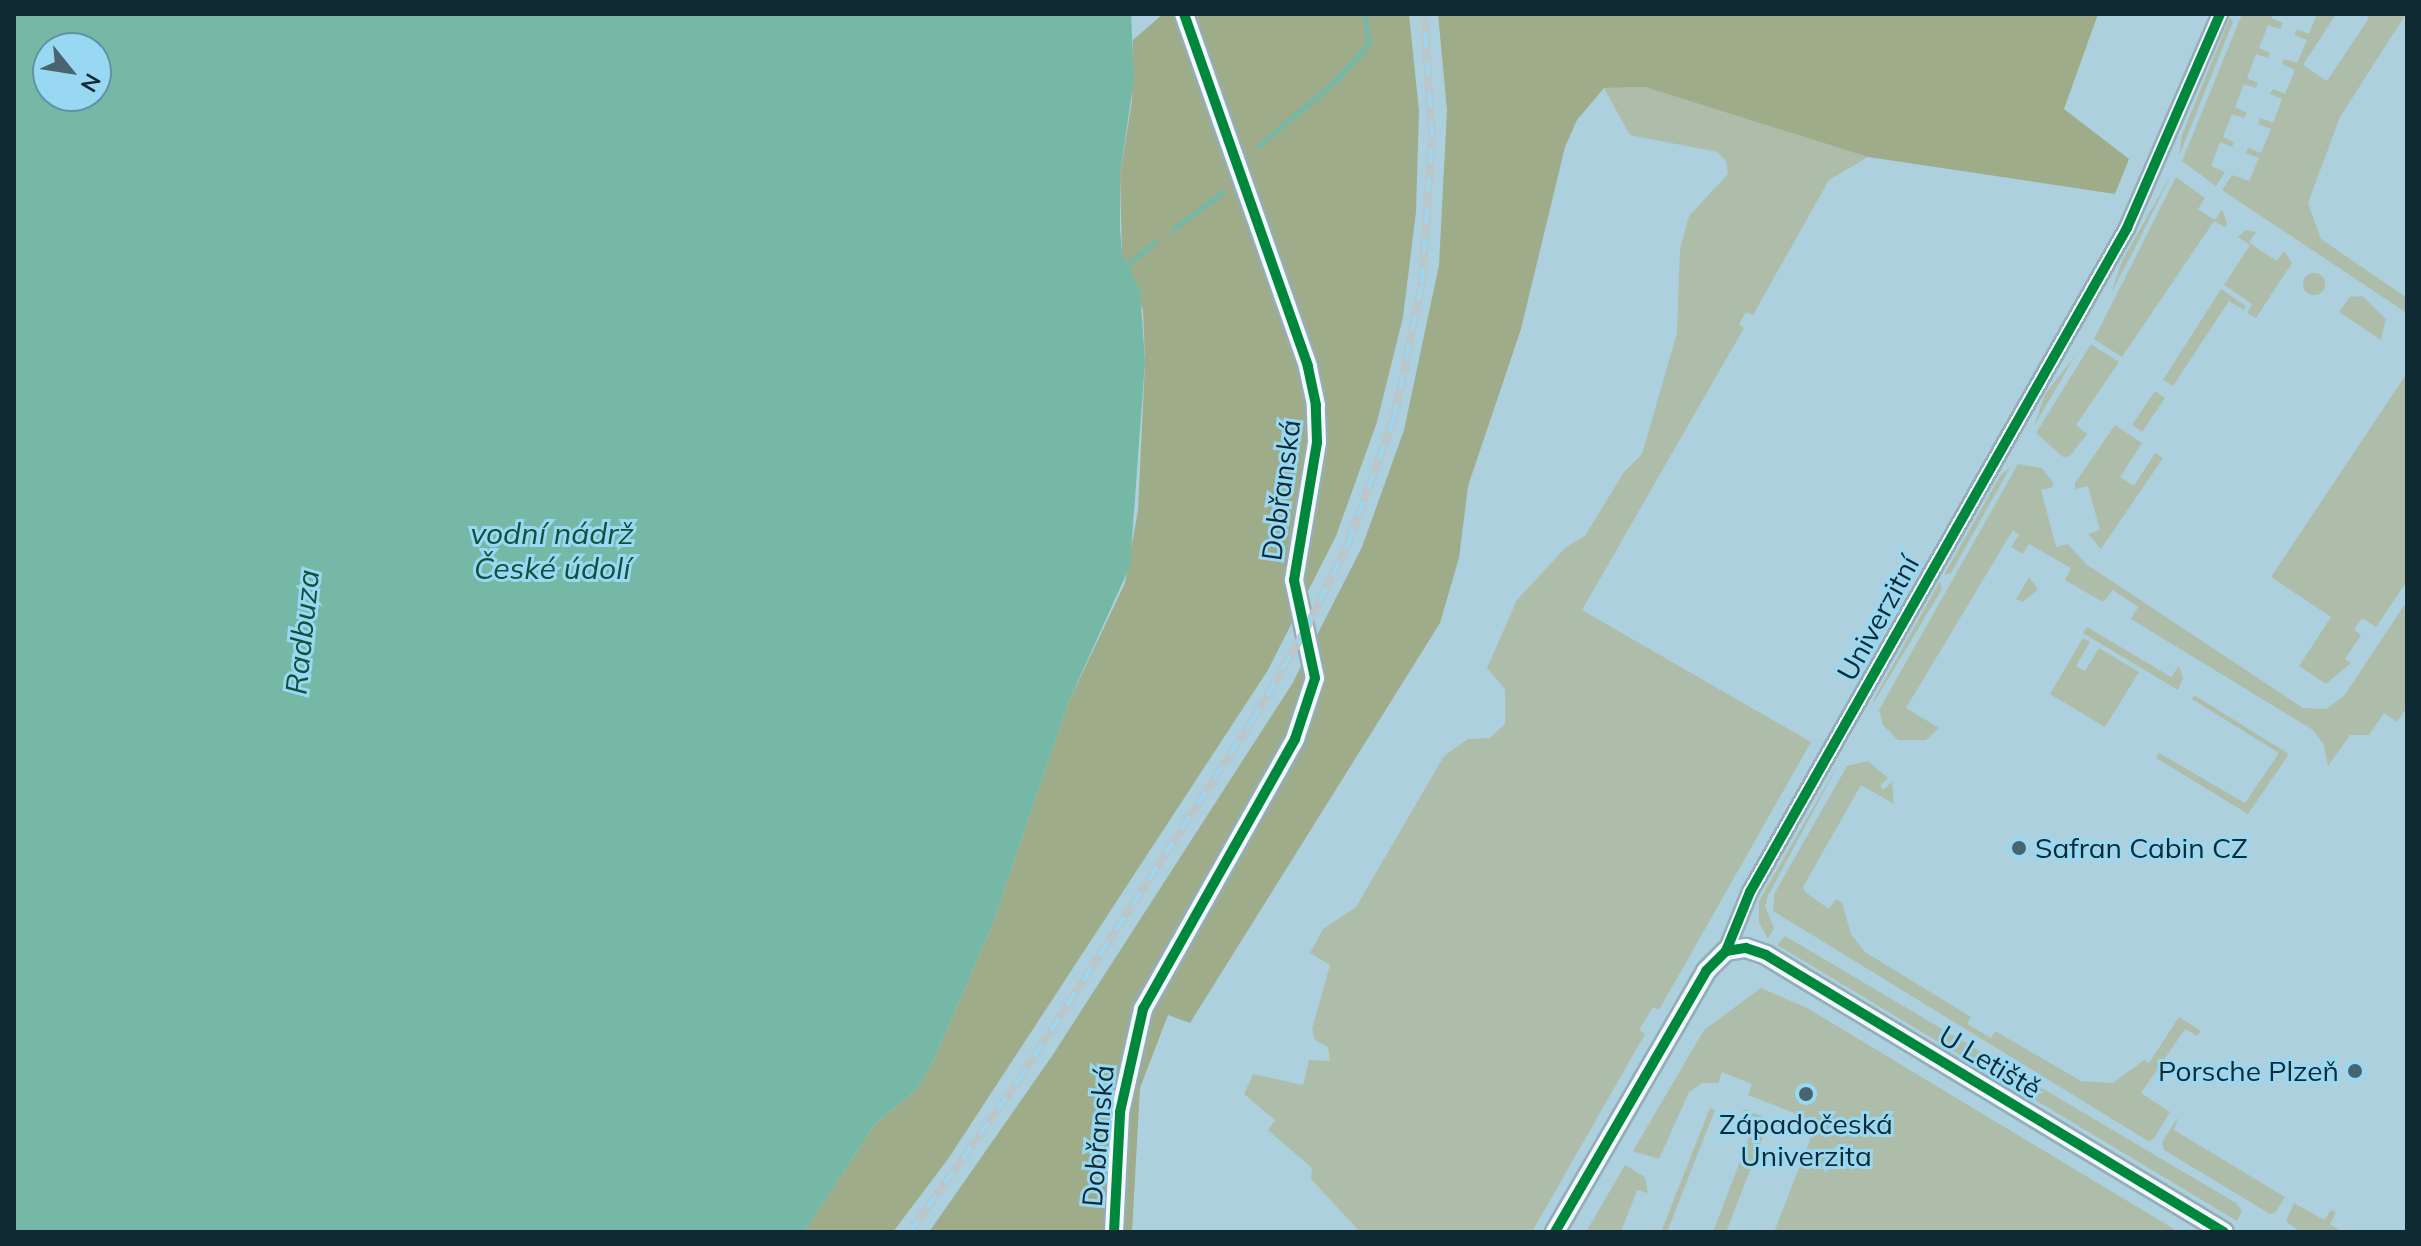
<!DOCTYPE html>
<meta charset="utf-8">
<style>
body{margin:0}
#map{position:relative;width:2421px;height:1246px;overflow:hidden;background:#add0de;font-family:Mulish,sans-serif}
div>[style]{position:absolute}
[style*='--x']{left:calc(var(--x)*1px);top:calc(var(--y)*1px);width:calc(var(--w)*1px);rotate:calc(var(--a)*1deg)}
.green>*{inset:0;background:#aebcaa}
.round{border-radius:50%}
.forest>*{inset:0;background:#9fac8a}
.water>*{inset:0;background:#74b8a5}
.stream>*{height:5px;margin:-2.5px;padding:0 2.5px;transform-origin:2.5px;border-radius:2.5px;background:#74b8a5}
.roads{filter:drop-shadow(2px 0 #93aeb9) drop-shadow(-2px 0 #93aeb9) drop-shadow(0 2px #93aeb9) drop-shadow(0 -2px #93aeb9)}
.street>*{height:14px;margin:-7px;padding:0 7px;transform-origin:7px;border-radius:7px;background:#f3f8fa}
.secondary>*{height:18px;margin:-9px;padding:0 9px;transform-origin:9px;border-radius:9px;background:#f3f8fa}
.rail>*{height:8px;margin-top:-4px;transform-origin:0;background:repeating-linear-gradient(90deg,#98d8f3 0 15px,#bbc6ca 0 30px);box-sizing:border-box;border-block:2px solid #bbc6ca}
.cycleway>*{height:10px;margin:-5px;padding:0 5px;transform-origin:5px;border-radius:5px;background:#00873e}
.dots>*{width:22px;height:22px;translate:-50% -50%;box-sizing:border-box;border:4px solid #98d8f3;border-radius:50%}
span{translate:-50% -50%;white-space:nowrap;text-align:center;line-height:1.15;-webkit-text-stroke:6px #98d8f3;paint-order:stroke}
.street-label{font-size:28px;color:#102a34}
.poi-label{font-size:28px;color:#102a34}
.left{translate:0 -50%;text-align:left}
.right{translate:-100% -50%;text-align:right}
.water-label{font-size:30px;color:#0e523c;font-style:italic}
.frame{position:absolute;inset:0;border:16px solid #102a34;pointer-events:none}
.north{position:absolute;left:32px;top:32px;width:80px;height:80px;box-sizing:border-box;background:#98d8f3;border:2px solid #6292a7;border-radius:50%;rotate:120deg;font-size:22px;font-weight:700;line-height:32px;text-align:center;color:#102a34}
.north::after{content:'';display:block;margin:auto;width:28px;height:36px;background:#476470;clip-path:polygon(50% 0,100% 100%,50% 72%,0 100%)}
</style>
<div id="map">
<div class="green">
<div style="clip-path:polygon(2242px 14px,2273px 14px,2271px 18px,2283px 23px,2280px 29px,2268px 25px,2259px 48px,2270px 53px,2268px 58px,2256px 54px,2247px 78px,2258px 83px,2256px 88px,2244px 84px,2235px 107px,2247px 113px,2244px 118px,2232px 114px,2223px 137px,2234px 142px,2232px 147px,2220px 142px,2211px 166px,2225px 172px,2216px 186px,2182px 161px)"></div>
<div style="clip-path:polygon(2317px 14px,2336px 14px,2303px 65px,2327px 81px,2369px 18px,2364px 14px,2406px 14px,2340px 117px,2308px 203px,2321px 239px,2407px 298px,2407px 313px,2222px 190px,2232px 175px,2249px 181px,2259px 158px,2246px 153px,2248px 148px,2261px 153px,2271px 129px,2258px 124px,2260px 118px,2273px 123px,2282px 99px,2270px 94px,2273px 89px,2285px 94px,2295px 70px,2282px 64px,2284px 59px,2297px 63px,2307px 40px,2294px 35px,2297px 29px,2309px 34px)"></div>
<div style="clip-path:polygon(2230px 17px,2233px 22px,2179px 156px,2182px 135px)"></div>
<div style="clip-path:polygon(1645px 87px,1868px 157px,1829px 180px,1753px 315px,1746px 312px,1739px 324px,1744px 328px,1582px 610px,1811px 742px,1659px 1010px,1653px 1007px,1639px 1030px,1645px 1034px,1532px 1232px,1360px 1232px,1311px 1179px,1312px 1168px,1268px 1130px,1275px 1120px,1244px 1094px,1253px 1074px,1303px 1085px,1309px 1060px,1330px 1061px,1328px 1047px,1315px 1040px,1312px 1029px,1330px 965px,1310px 953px,1323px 929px,1356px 907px,1444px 756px,1468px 739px,1490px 738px,1505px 724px,1505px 689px,1487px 668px,1517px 600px,1566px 547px,1585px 536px,1624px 472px,1642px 454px,1677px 333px,1680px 249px,1689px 216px,1728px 174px,1726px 161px,1717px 152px,1630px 135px,1604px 88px)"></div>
<div style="clip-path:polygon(2171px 175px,2134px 250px,2111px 293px,2122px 261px)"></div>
<div style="clip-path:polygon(2176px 177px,2205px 198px,2198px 209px,2215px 220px,2222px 209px,2227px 223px,2225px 227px,2214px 221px,2122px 357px,2094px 339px)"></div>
<div style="clip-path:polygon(2246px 230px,2256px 232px,2249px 242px,2258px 249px,2277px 261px,2284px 251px,2292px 263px,2256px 318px,2247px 313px,2252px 304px,2224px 285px,2250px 245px,2238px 237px)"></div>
<div class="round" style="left:2303px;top:273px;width:22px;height:22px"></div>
<div style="clip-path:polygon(2221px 289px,2246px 306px,2244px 310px,2229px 301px,2173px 386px,2163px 380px)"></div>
<div style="clip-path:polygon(2362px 296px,2386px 319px,2381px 340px,2339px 312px,2350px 297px)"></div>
<div style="clip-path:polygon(2091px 344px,2119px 362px,2076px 425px,2087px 434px,2070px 456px,2063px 457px,2036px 433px)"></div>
<div style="clip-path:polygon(2075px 356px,2034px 426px,2045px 394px)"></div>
<div style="clip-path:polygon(2407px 373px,2407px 581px,2376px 627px,2362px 618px,2354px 630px,2361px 635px,2345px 659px,2351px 663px,2326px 684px,2299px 666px,2331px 617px,2271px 577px)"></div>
<div style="clip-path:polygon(2155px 391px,2165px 398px,2142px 432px,2132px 425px)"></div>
<div style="clip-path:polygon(2115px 425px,2142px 443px,2120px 477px,2134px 486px,2155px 453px,2163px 458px,2101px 549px,2088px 534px,2100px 530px,2088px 486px,2075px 489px,2075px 483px)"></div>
<div style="clip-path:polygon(2018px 464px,2042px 468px,2052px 481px,2053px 487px,2041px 490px,2056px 547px,2068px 544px,2086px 564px,2303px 708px,2326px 709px,2344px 696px,2407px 601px,2407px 707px,2397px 722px,2384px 713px,2369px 735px,2350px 735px,2328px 766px,2324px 745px,2313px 730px,2131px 619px,2138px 607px,2113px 590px,2103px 602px,2065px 580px,2071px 568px,2029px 544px,2023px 554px,2011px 547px,2019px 535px,2013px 530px,1906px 708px,1939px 728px,1926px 740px,1898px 740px,1883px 725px,1879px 710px)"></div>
<div style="clip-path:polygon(2011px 466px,1951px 573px,1944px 575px,2000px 476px)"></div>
<div style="clip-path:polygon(2029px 577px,2038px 589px,2023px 602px,2016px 599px)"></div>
<div style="clip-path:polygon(1940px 581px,1942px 589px,1873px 704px,1874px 699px)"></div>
<div style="clip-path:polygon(2087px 627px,2171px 677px,2179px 666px,2183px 678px,2178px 690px,2083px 633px)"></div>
<div style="clip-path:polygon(2083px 638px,2090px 642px,2076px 666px,2085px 671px,2099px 648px,2139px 672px,2105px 727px,2050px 694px)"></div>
<div style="clip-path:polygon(2194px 695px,2289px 754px,2248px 814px,2156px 758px,2159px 753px,2245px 803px,2279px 753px,2192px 699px)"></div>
<div style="clip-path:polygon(1868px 761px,1888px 778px,1880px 786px,1883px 790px,1892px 782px,1894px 804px,1861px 785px,1803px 887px,1806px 893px,1829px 909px,1836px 899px,1842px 903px,1851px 934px,1865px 952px,1971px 1017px,1967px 1024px,1991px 1038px,1995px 1031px,2081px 1081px,2113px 1083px,2144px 1060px,2149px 1063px,2179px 1017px,2201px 1031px,2197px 1036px,2185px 1029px,2141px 1093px,2170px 1112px,2154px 1139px,2148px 1141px,1773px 911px,1774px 894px,1847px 766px)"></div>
<div style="clip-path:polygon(1839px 763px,1768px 896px,1765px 906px,1774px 928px,1768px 939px,1759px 922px,1759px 901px)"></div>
<div style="clip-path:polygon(1785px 936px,2236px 1203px,2242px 1211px,2237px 1221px,1777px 945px)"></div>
<div style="clip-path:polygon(1761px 988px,1807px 1008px,2179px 1232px,1774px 1232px,1817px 1122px,1748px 1095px,1752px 1084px,1722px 1072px,1718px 1083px,1702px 1083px,1689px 1092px,1659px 1159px,1633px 1151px,1704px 1030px)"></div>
<div style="clip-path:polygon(1710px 1108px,1715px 1110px,1667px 1232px,1661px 1232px)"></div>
<div style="clip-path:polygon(1746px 1109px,1786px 1128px,1768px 1124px,1726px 1232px,1713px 1232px,1756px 1119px,1742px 1112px)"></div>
<div style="clip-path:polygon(2178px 1117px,2174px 1130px,2285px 1197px,2276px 1212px,2270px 1214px,2164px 1150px,2162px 1142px)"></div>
<div style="clip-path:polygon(1625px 1165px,1645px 1177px,1648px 1193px,1637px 1190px,1621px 1232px,1586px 1232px)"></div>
<div style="clip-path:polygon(2294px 1203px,2324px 1220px,2331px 1210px,2336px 1212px,2330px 1224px,2342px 1232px,2300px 1232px,2286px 1221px)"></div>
</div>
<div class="forest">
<div style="clip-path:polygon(1163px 14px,1409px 14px,1419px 111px,1416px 212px,1403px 317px,1377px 422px,1336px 536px,1268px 670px,948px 1159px,893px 1232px,804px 1232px,875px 1124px,918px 1088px,934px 1059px,991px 928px,1069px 701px,1125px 583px,1138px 510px,1145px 362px,1143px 310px,1122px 254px,1120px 175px,1132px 101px,1133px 40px)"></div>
<div style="clip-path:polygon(1438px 14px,2098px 14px,2064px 109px,2129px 159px,2115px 194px,1868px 157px,1645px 87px,1604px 88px,1577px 120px,1565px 147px,1521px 329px,1468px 486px,1459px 558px,1440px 623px,1190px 1023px,1168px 1015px,1140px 1088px,1132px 1232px,929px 1232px,1052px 1056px,1292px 684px,1362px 547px,1404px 430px,1439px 265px,1447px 110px)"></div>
</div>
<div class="water">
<div style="clip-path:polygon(evenodd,14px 14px,1131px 14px,1134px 79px,1120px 175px,1120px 228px,1122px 254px,1140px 290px,1145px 362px,1130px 566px,1069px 701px,991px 928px,934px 1059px,918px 1088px,875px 1124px,804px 1232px,14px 1232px,14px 14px,48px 48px,96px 48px,96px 96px,48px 96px,48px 48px)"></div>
</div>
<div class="stream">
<div style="--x:1258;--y:146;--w:101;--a:-40.2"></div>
<div style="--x:1335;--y:81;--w:51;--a:-48.2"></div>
<div style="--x:1369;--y:43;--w:29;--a:-100"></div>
<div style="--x:1173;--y:229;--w:62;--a:-36.5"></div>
<div style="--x:1126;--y:266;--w:39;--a:-40"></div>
</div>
<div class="roads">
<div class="street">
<div style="--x:1726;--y:951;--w:64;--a:-67.9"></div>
<div style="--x:1750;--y:892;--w:764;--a:-60.41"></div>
<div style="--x:2127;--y:228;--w:233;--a:-66.5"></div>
</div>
<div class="secondary">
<div style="--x:1114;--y:1232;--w:120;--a:-87.1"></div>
<div style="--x:1120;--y:1112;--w:106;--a:-77.4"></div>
<div style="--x:1143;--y:1009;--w:310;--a:-60.6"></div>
<div style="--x:1295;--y:739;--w:64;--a:-71.8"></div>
<div style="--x:1315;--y:678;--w:100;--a:-102.1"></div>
<div style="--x:1294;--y:580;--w:140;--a:-80.5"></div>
<div style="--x:1317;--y:442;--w:37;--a:-92"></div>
<div style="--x:1316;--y:405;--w:40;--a:-102"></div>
<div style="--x:1308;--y:366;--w:373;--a:-109.4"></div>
<div style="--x:1555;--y:1232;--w:302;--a:-59.9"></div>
<div style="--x:1706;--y:971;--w:28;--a:-45"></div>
<div style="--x:1726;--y:951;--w:20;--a:-9"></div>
<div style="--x:1746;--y:948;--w:21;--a:19"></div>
<div style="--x:1766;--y:955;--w:535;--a:31.17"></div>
</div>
</div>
<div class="rail">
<div style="--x:910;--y:1232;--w:186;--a:-54.4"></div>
<div style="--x:1018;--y:1081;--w:429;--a:-57"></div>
<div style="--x:1252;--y:721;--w:107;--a:-59.6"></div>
<div style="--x:1306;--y:629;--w:95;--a:-63.7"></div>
<div style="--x:1348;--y:544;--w:134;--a:-69.9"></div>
<div style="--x:1394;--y:418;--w:138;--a:-78.3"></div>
<div style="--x:1422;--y:283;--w:146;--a:-86.1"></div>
<div style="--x:1432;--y:137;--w:123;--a:-93.7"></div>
</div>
<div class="cycleway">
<div style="--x:1726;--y:951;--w:20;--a:-9"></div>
<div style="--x:1746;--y:948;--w:21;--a:19"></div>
<div style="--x:1766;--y:955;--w:535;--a:31.17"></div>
<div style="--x:1114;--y:1232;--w:120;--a:-87.1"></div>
<div style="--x:1120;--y:1112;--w:106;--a:-77.4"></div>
<div style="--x:1143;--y:1009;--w:310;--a:-60.6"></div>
<div style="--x:1295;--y:739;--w:64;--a:-71.8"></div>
<div style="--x:1315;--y:678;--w:100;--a:-102.1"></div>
<div style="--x:1294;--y:580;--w:140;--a:-80.5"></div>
<div style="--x:1317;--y:442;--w:37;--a:-92"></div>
<div style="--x:1316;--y:405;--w:40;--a:-102"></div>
<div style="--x:1308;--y:366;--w:373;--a:-109.4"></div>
<div style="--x:1555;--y:1232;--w:302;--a:-59.9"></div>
<div style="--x:1706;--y:971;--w:28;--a:-45"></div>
<div style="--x:1726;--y:951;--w:64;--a:-67.9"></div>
<div style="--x:1750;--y:892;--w:764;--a:-60.41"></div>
<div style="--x:2127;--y:228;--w:233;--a:-66.5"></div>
</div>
<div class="dots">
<div style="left:2019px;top:848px;background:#476470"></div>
<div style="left:2355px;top:1071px;background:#476470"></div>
<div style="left:1806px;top:1094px;background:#476470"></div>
</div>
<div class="street-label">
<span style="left:1281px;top:490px;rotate:-82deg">Dobřanská</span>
<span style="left:1878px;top:618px;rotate:-61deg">Univerzitní</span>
<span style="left:1990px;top:1062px;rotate:31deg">U Letiště</span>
<span style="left:1098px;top:1136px;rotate:-85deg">Dobřanská</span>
</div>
<div class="poi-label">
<span class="left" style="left:2035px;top:848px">Safran Cabin CZ</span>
<span class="right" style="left:2339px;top:1071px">Porsche Plzeň</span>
<span style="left:1806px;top:1140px">Západočeská<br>Univerzita</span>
</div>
<div class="water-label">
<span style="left:552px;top:550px">vodní nádrž<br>České údolí</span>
<span style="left:302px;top:632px;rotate:-84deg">Radbuza</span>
</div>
<div class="frame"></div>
<div class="north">N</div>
</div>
